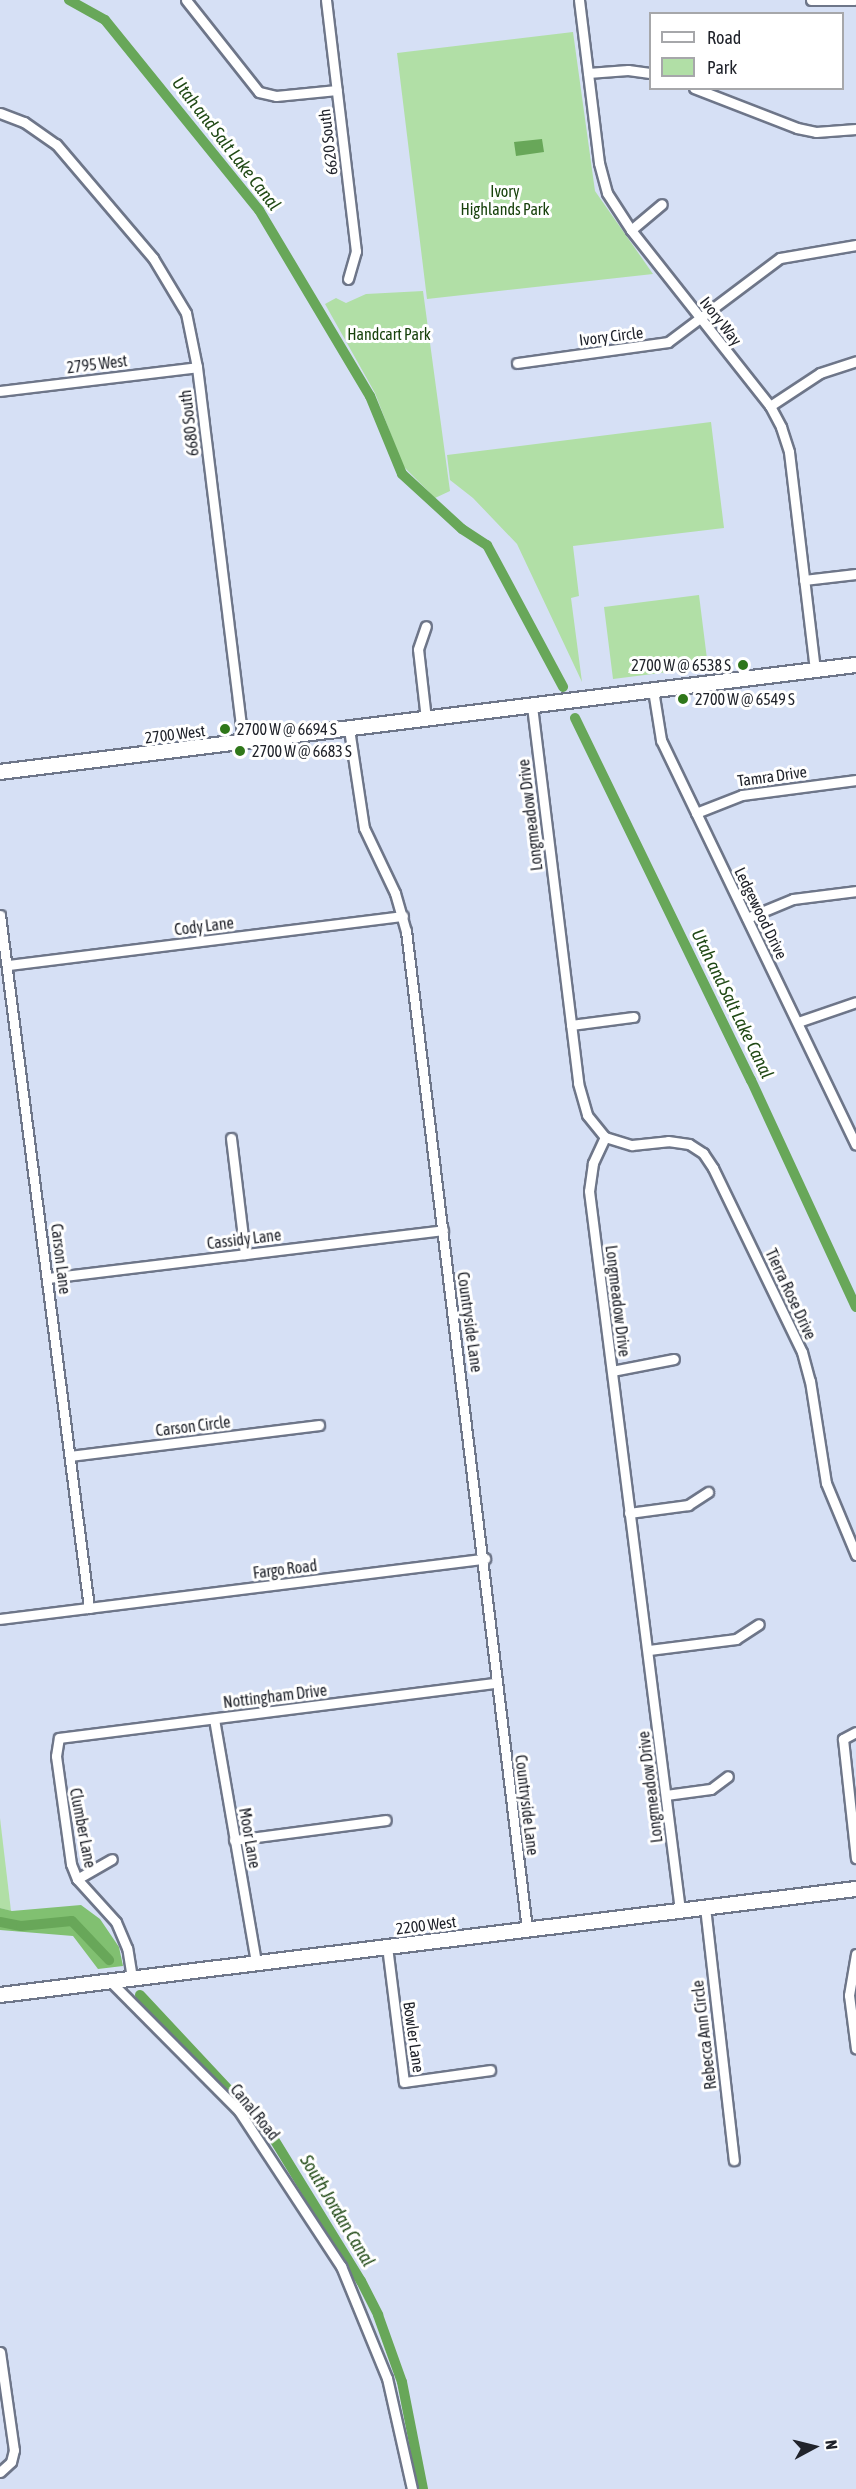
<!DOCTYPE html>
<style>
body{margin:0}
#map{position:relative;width:856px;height:2489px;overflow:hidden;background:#d6e0f5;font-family:"Asap Condensed",sans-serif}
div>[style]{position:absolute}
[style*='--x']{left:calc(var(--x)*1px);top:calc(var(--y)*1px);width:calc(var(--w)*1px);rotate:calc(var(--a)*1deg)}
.green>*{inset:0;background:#b1dfa6}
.forest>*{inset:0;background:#81c071}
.water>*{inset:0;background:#68a759}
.canal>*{height:10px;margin:-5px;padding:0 5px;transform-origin:5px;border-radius:5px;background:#68a759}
.roads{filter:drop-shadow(2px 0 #6e7689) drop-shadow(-2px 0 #6e7689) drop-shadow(0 2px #6e7689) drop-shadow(0 -2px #6e7689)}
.street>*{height:9px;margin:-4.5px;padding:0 4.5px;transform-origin:4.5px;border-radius:4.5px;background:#fff}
.secondary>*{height:14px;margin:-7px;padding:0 7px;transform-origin:7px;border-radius:7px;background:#fff}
.dots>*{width:16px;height:16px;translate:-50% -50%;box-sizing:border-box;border:3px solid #fff;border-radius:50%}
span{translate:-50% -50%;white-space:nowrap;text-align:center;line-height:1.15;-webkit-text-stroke:6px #fff;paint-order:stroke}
.street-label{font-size:16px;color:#20232b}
.park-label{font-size:16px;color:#18420c}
.poi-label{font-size:16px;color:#20232b}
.right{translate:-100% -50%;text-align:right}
.left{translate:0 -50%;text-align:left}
.water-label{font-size:18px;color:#204915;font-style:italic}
.legend{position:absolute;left:649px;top:12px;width:195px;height:78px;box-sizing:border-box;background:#fff;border:2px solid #a6a7aa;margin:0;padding:8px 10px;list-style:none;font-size:18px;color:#20232b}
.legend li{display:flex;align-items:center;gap:12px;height:30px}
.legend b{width:30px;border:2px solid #a6a7aa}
.north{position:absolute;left:784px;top:2417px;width:60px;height:60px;-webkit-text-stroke:4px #fff;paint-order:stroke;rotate:83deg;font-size:16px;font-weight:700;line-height:24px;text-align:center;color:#20232b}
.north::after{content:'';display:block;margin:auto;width:21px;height:27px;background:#20232b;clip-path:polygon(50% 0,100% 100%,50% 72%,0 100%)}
</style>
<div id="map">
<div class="green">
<div style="clip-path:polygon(573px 32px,595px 191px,653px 274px,427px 299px,397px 53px)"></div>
<div style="clip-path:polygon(423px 291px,450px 491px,435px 498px,403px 466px,375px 393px,325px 304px,336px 298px,346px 303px,366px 294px)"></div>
<div style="clip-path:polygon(711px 422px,724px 528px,573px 546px,579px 596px,571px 598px,582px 682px,517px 544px,473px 498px,450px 480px,447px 455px)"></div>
<div style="clip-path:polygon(699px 595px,708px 667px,613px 679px,604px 607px)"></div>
<div style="clip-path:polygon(0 1818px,11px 1911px,0 1908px)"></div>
</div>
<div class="forest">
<div style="clip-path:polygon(81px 1905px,100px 1919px,119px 1947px,123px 1966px,98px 1969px,73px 1936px,0 1930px,0 1908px,12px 1911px)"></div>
</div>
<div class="water">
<div style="clip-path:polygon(542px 139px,544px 152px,516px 156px,514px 142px)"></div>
</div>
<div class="canal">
<div style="--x:69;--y:0;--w:41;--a:29.1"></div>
<div style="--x:105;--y:20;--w:245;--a:51"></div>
<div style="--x:259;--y:210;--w:217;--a:59.2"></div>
<div style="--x:370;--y:396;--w:84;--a:67.7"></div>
<div style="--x:402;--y:474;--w:81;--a:42.5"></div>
<div style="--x:462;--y:529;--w:30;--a:33"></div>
<div style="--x:487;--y:545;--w:161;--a:61.8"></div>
<div style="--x:575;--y:718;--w:403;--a:64.1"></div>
<div style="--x:751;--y:1080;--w:250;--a:65.2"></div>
<div style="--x:0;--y:1922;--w:21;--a:11"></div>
<div style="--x:21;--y:1926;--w:51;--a:-5.6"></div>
<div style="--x:72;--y:1921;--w:54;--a:46.5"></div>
<div style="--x:140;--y:1995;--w:193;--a:46.9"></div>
<div style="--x:272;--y:2136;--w:170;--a:58.5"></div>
<div style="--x:361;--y:2281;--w:38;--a:63"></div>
<div style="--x:378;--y:2315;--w:71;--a:70.3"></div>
<div style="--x:402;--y:2382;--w:109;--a:78.9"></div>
</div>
<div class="roads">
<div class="street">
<div style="--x:186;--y:0;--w:117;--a:51.6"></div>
<div style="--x:259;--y:92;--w:17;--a:13"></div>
<div style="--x:276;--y:96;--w:61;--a:-5.6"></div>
<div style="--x:326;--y:0;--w:253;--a:83.2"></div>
<div style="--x:356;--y:251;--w:29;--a:106"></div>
<div style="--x:579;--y:0;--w:164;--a:83"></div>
<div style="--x:599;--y:163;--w:31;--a:75"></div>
<div style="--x:607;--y:193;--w:44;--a:57"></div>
<div style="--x:631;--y:230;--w:224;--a:51.7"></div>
<div style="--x:770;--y:406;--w:24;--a:62"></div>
<div style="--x:781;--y:427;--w:26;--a:72"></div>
<div style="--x:789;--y:452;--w:220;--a:83.2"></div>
<div style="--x:811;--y:0;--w:43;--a:0"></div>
<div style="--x:588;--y:73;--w:40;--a:-4.3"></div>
<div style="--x:628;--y:70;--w:22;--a:8"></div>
<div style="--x:694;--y:88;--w:110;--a:21.2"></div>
<div style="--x:797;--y:128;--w:19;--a:12"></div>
<div style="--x:816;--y:132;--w:40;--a:-4.3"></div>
<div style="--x:0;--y:113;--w:26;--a:21"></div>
<div style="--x:24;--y:122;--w:39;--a:35"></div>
<div style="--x:56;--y:144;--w:150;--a:49.6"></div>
<div style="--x:153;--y:258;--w:64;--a:59"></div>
<div style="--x:186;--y:313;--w:55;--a:78.5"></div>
<div style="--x:197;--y:367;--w:378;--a:83"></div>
<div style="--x:631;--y:230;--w:40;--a:-40"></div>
<div style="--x:517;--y:363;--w:152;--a:-7.9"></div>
<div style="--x:668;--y:342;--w:140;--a:-36.9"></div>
<div style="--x:780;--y:258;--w:77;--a:-9.7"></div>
<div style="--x:0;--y:391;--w:198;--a:-6.9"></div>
<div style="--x:770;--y:406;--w:60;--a:-33.4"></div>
<div style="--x:820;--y:373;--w:38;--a:-18"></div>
<div style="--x:804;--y:580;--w:52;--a:-6.6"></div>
<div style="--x:653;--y:690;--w:51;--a:80.9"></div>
<div style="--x:661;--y:740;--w:449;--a:64.3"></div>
<div style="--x:532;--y:706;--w:380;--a:83"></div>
<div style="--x:578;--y:1083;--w:33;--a:74"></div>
<div style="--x:587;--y:1115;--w:28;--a:51"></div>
<div style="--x:605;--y:1137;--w:29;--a:115"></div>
<div style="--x:593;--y:1163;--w:28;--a:98"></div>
<div style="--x:589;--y:1191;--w:725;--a:82.79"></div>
<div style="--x:426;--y:719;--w:70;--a:-96.5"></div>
<div style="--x:418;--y:649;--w:24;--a:-71"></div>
<div style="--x:349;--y:729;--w:100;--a:81.4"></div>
<div style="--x:364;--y:828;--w:72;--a:64.5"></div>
<div style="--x:395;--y:893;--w:40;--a:74"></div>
<div style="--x:406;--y:931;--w:1005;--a:83.09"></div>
<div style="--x:696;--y:813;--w:49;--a:-21.4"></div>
<div style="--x:742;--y:795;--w:115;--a:-7.5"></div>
<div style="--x:0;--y:915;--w:699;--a:82.68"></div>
<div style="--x:747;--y:918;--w:50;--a:-22.4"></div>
<div style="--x:793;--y:899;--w:64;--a:-7.2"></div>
<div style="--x:9;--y:965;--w:397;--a:-7.1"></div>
<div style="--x:798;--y:1022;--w:61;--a:-19"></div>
<div style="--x:571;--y:1025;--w:63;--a:-7.4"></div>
<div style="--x:605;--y:1137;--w:28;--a:17"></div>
<div style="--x:632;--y:1145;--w:36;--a:-6"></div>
<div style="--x:668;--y:1141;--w:21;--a:8"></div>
<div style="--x:689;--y:1144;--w:17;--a:33"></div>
<div style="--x:703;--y:1153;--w:18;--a:56"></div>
<div style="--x:713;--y:1168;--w:204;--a:64.2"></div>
<div style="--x:802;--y:1352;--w:30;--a:75"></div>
<div style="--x:810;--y:1381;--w:103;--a:81.1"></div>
<div style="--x:826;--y:1483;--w:78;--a:67.4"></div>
<div style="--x:231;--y:1138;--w:117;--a:83.1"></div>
<div style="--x:48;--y:1278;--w:398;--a:-6.9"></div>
<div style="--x:612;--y:1371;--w:63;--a:-11"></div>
<div style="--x:70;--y:1456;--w:251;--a:-7.1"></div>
<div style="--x:629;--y:1513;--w:60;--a:-7.7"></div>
<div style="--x:688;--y:1505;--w:24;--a:-33"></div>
<div style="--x:0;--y:1619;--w:489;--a:-7.1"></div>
<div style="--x:649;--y:1650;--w:88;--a:-7.2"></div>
<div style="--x:736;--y:1639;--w:27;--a:-33"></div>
<div style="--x:214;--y:1719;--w:248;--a:80.2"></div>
<div style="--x:856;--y:1732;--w:15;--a:152"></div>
<div style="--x:843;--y:1739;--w:120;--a:83.8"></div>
<div style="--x:666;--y:1795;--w:45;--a:-7.6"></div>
<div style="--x:711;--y:1789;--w:21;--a:-37"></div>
<div style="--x:234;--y:1840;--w:153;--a:-7.5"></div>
<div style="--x:77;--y:1879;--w:40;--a:-29.7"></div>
<div style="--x:705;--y:1907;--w:255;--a:83.5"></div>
<div style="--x:387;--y:1946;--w:137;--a:82.9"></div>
<div style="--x:404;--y:2082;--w:87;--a:-7.9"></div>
<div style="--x:856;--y:1954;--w:42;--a:99.7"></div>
<div style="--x:849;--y:1995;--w:54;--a:82.6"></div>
<div style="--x:132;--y:1978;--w:30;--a:-99"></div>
<div style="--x:127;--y:1948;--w:28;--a:-113"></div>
<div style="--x:116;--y:1922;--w:58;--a:-132.2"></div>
<div style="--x:77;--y:1879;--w:16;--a:-112"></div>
<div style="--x:71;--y:1864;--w:109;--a:-97.9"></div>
<div style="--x:56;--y:1756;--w:18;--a:-81"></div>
<div style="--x:59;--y:1738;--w:440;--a:-7.2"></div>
<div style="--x:110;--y:1981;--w:183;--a:45.2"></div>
<div style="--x:239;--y:2111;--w:186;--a:56.7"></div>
<div style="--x:341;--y:2266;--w:121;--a:67.7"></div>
<div style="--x:387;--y:2378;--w:114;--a:77.3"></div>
<div style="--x:0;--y:2352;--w:99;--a:81.9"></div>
<div style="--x:14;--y:2450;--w:12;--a:104"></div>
<div style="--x:11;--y:2462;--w:15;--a:138"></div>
</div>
<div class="secondary">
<div style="--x:0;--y:772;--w:863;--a:-7.13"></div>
<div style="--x:0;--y:1995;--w:863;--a:-7.06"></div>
</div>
</div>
<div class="dots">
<div style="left:743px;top:665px;background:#2f771a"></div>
<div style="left:683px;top:699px;background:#2f771a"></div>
<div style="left:225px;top:729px;background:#2f771a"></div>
<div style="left:240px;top:751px;background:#2f771a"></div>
</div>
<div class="street-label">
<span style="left:328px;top:142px;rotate:-97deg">6620 South</span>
<span style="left:721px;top:321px;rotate:52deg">Ivory Way</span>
<span style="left:611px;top:336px;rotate:-7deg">Ivory Circle</span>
<span style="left:97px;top:364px;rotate:-7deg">2795 West</span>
<span style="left:189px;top:423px;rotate:-97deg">6680 South</span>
<span style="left:175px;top:734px;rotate:-7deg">2700 West</span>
<span style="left:772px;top:776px;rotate:-8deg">Tamra Drive</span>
<span style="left:530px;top:815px;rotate:-97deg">Longmeadow Drive</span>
<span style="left:761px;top:913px;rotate:64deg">Ledgewood Drive</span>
<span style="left:204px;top:926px;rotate:-7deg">Cody Lane</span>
<span style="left:244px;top:1239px;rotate:-7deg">Cassidy Lane</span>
<span style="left:61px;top:1259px;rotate:83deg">Carson Lane</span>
<span style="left:791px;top:1294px;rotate:65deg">Tierra Rose Drive</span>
<span style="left:618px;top:1301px;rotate:83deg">Longmeadow Drive</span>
<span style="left:470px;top:1322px;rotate:82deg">Countryside Lane</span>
<span style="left:193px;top:1426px;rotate:-7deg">Carson Circle</span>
<span style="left:285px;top:1569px;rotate:-7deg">Fargo Road</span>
<span style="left:275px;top:1696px;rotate:-7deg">Nottingham Drive</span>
<span style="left:650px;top:1787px;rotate:-97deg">Longmeadow Drive</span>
<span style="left:527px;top:1805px;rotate:83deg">Countryside Lane</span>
<span style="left:83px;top:1828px;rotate:79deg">Clumber Lane</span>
<span style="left:250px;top:1838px;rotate:80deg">Moor Lane</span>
<span style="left:426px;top:1925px;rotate:-7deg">2200 West</span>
<span style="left:704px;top:2035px;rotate:-97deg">Rebecca Ann Circle</span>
<span style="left:414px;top:2037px;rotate:82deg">Bowler Lane</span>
<span style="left:255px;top:2112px;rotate:51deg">Canal Road</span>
</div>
<div class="park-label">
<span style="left:505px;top:200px">Ivory<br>Highlands Park</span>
<span style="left:389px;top:334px">Handcart Park</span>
</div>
<div class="poi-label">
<span class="right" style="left:731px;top:665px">2700 W @ 6538 S</span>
<span class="left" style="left:695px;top:699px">2700 W @ 6549 S</span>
<span class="left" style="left:237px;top:729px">2700 W @ 6694 S</span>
<span class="left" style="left:252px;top:751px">2700 W @ 6683 S</span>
</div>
<div class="water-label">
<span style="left:226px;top:144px;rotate:52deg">Utah and Salt Lake Canal</span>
<span style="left:732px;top:1004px;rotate:64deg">Utah and Salt Lake Canal</span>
<span style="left:337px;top:2211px;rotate:59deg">South Jordan Canal</span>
</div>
<ul class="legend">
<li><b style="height:8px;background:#fff"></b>Road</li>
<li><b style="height:16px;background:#b1dfa6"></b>Park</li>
</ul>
<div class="north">N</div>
</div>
